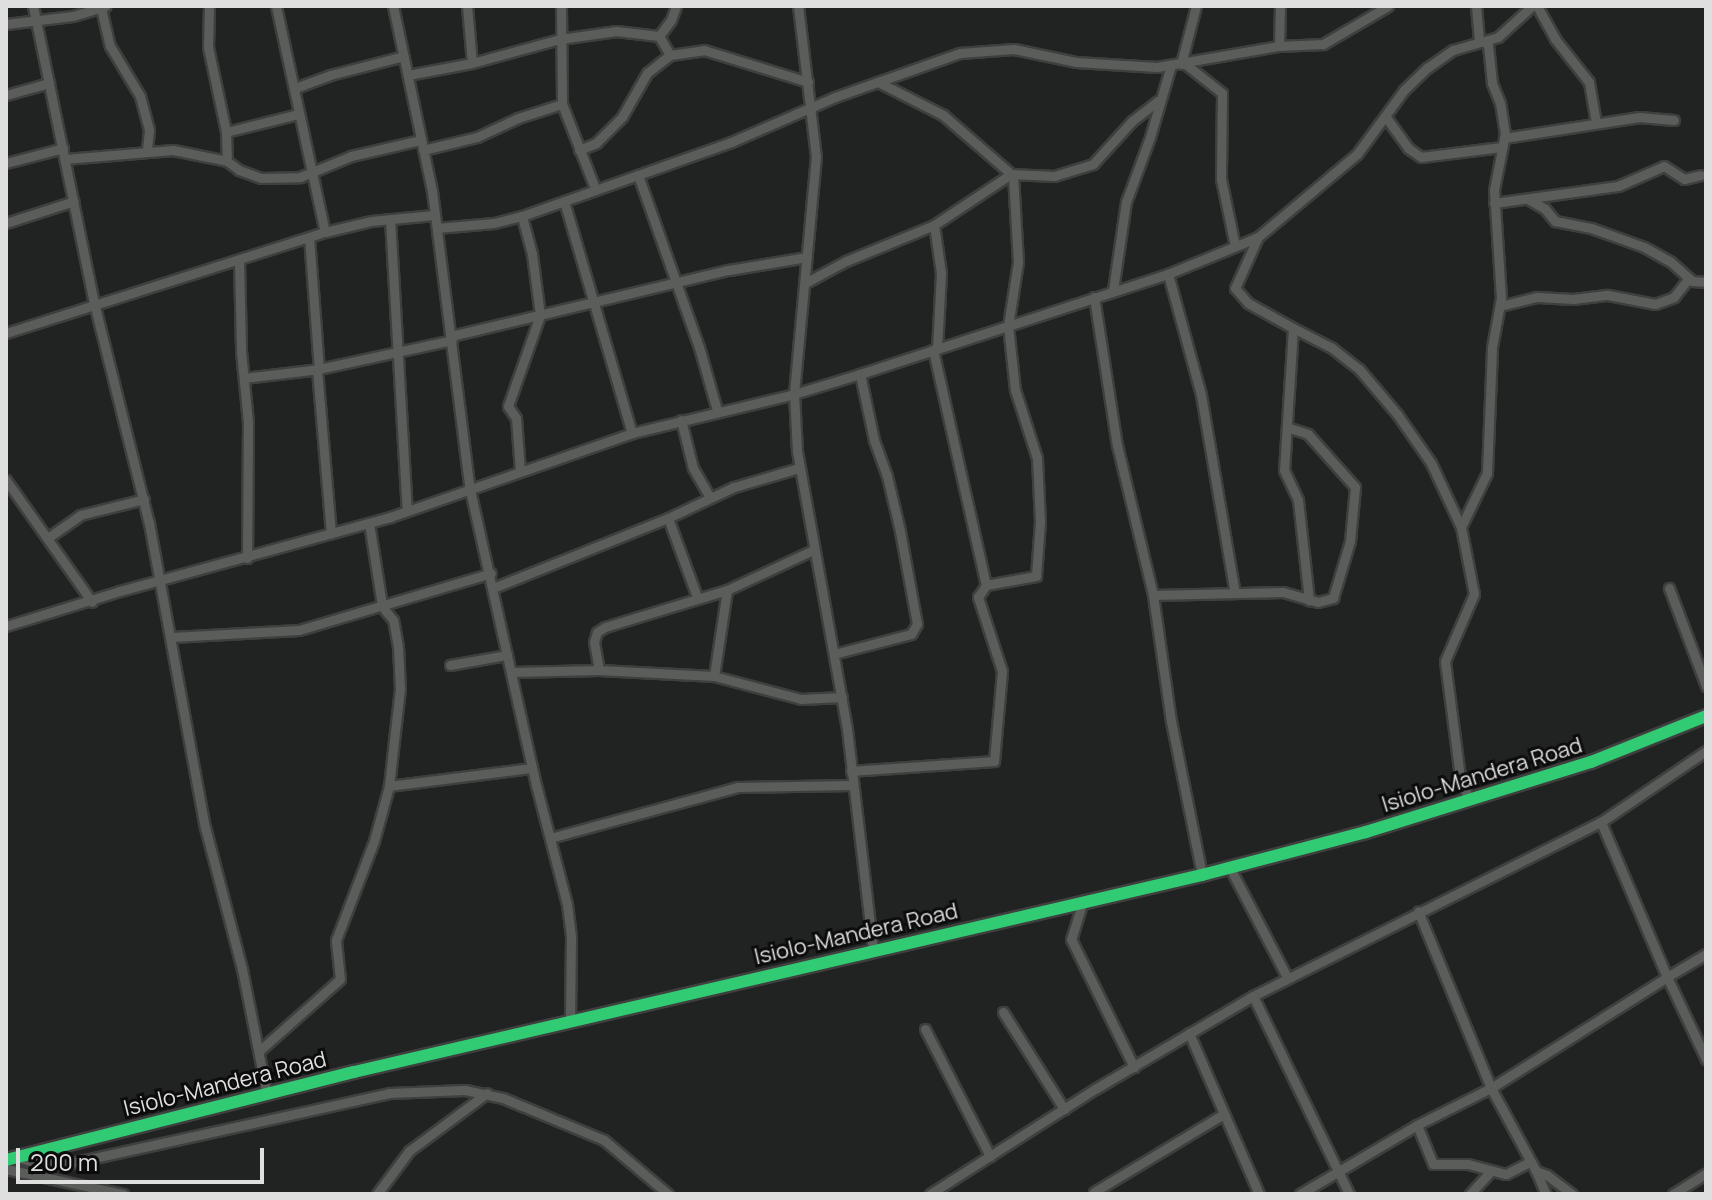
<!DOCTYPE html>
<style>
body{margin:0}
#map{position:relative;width:1712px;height:1200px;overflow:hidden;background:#212322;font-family:Manrope,sans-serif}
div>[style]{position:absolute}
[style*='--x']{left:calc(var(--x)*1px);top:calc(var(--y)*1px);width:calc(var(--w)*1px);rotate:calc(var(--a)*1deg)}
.roads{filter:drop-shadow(2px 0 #3e3f3e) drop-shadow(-2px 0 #3e3f3e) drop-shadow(0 2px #3e3f3e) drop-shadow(0 -2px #3e3f3e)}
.minor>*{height:9px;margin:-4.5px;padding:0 4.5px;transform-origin:4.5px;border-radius:4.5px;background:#5b5d5b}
.highway>*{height:12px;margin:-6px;padding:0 6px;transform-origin:6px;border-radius:6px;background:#30cb72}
span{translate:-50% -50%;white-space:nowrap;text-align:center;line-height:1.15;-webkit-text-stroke:6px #0b0c0b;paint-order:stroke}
.street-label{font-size:22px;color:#dedfde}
.frame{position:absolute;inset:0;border:8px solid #dedfde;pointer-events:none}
.scale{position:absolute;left:16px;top:1148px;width:248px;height:36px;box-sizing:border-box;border:4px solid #dedfde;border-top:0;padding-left:10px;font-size:24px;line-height:28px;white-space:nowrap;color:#dedfde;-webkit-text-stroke:6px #0b0c0b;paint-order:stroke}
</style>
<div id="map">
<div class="roads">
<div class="minor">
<div style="--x:33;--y:6;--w:303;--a:78.4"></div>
<div style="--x:94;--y:303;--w:227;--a:76"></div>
<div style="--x:149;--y:523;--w:309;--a:79.6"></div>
<div style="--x:205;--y:827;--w:147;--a:75.4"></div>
<div style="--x:242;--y:969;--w:128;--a:78.8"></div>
<div style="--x:209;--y:6;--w:41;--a:91.4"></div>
<div style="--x:208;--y:47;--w:87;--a:78"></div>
<div style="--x:226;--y:132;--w:29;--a:88"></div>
<div style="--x:227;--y:161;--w:15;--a:37"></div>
<div style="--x:239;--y:170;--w:23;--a:20"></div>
<div style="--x:261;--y:178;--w:39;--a:-1"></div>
<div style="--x:300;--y:177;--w:55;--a:-22.4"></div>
<div style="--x:351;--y:156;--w:72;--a:-12.9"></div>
<div style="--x:276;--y:6;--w:231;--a:77.8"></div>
<div style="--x:393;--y:6;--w:189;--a:78.1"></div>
<div style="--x:432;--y:191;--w:301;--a:82.8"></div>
<div style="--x:470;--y:490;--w:302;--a:77.4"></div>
<div style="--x:536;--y:785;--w:123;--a:75.4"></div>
<div style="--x:567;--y:904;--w:34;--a:83"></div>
<div style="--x:571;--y:938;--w:84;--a:90.7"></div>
<div style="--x:467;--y:6;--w:57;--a:85"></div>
<div style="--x:561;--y:6;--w:98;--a:89.4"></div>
<div style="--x:562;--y:104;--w:90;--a:68.6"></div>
<div style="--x:798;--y:6;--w:151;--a:83.2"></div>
<div style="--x:816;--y:156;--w:239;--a:95.3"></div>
<div style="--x:794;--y:394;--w:57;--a:87"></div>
<div style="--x:797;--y:451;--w:282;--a:79.8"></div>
<div style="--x:847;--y:729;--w:223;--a:83.3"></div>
<div style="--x:1476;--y:6;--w:35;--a:85"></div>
<div style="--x:1537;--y:6;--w:38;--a:61"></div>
<div style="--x:1555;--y:39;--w:55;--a:51.7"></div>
<div style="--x:1589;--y:82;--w:42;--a:80.3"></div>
<div style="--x:101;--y:8;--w:39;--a:77"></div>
<div style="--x:110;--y:46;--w:58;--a:59"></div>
<div style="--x:140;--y:96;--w:35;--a:75"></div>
<div style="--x:149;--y:130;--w:20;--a:96"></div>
<div style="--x:6;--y:24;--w:67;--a:-6.8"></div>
<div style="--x:73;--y:16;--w:34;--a:-17"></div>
<div style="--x:659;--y:36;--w:20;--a:-53"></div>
<div style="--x:671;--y:20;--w:15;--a:-70"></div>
<div style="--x:1279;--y:46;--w:40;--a:-88.6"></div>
<div style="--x:1184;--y:63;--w:48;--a:38.3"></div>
<div style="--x:1222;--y:93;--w:86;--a:90.7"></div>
<div style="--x:1221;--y:179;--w:68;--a:78.2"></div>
<div style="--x:1181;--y:64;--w:60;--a:-75.5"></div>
<div style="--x:408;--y:75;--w:65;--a:-10.6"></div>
<div style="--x:472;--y:63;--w:91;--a:-15.3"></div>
<div style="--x:560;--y:39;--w:57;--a:-8.1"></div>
<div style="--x:616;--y:31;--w:43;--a:6.6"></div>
<div style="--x:659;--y:36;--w:22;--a:60"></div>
<div style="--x:880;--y:83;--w:71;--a:26.9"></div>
<div style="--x:943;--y:115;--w:90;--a:40.9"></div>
<div style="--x:295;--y:88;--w:37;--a:-20"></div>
<div style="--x:330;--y:75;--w:76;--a:-14.4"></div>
<div style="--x:6;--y:95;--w:45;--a:-15.6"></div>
<div style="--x:1385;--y:116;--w:39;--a:54"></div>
<div style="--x:1408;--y:148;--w:16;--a:35"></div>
<div style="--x:1421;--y:157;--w:81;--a:-7.1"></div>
<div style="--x:226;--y:132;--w:75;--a:-13.9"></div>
<div style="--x:1504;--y:138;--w:137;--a:-8.8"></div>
<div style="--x:1639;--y:117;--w:35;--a:5"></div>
<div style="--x:423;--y:150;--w:56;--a:-13.5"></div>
<div style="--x:477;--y:137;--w:45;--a:-24.9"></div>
<div style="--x:518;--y:118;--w:46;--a:-17.7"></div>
<div style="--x:579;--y:150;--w:18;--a:-22"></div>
<div style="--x:596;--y:143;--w:37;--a:-45"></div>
<div style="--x:622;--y:117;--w:51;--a:-60.4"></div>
<div style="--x:647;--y:73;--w:29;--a:-38"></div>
<div style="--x:670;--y:55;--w:34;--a:-8"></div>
<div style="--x:704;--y:50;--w:109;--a:17.1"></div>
<div style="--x:65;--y:159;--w:108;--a:-4.8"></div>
<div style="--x:173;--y:150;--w:55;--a:11.5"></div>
<div style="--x:6;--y:163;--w:59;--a:-14.7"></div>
<div style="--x:638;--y:175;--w:182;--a:70.5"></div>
<div style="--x:699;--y:347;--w:66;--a:74.1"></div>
<div style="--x:1528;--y:199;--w:20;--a:30"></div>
<div style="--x:1545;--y:209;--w:16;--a:50"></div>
<div style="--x:1555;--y:221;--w:37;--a:11"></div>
<div style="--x:1591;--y:228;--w:56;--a:19.7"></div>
<div style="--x:1644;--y:247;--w:31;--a:29"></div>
<div style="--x:1671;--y:262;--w:28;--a:42"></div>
<div style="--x:1692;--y:281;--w:14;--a:4"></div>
<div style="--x:564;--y:201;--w:242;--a:73.7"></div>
<div style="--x:1494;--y:203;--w:125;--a:-7.8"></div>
<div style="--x:1618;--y:186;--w:50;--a:-23.5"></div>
<div style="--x:1664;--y:166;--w:24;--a:33"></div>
<div style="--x:1684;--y:179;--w:17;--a:-13"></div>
<div style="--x:390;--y:219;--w:291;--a:86.7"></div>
<div style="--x:6;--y:223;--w:71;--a:-17.9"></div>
<div style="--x:934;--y:225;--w:49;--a:81.7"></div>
<div style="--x:941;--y:273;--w:76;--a:93"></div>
<div style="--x:437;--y:228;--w:57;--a:-5"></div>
<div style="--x:494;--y:223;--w:29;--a:-14"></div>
<div style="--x:522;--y:216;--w:222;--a:-19.5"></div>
<div style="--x:731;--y:142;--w:113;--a:-23.4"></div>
<div style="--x:835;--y:97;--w:133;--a:-19.4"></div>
<div style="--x:960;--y:53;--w:54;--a:-4.2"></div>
<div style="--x:1014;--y:49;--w:63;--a:11.8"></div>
<div style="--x:1076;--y:62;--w:81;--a:3.5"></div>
<div style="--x:1157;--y:67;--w:124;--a:-9.8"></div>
<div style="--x:1279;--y:46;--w:44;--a:-2.6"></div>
<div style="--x:1323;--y:44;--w:75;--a:-30.3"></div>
<div style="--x:309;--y:237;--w:132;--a:85.7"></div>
<div style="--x:1258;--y:237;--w:56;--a:114.3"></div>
<div style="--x:1235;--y:288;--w:20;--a:49"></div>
<div style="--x:1248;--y:303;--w:51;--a:29.1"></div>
<div style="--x:1293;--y:328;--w:142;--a:93.6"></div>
<div style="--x:1284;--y:470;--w:33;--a:65"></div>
<div style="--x:1298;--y:500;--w:101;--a:83.7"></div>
<div style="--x:239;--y:260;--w:91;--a:88.7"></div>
<div style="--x:241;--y:351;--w:71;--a:84.4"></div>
<div style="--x:248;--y:422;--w:136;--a:90.4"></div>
<div style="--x:1168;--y:274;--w:125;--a:74.7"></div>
<div style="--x:1201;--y:395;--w:201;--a:80.3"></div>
<div style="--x:807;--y:282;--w:44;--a:-28.3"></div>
<div style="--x:846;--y:261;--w:95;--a:-22.2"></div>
<div style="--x:934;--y:225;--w:92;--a:-33.5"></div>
<div style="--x:1011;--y:174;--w:43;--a:2.7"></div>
<div style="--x:1054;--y:176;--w:41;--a:-17.1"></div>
<div style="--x:1093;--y:164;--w:58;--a:-47.8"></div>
<div style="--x:1132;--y:121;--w:33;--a:-38"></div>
<div style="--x:1113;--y:290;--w:89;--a:-81.6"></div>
<div style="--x:1126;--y:202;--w:69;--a:-69.7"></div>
<div style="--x:1150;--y:137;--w:75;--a:-73.7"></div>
<div style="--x:1094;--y:297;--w:150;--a:81.2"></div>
<div style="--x:1117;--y:445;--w:154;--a:76.5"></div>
<div style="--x:1153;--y:595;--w:127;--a:81.9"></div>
<div style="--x:1171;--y:721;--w:157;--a:78.6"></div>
<div style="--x:1500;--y:306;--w:38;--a:-14"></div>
<div style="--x:1537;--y:297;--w:36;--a:3"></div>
<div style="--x:1573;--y:299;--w:35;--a:-7"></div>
<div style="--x:1608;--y:295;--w:48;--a:10.8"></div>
<div style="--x:1655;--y:304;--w:20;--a:-20"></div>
<div style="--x:1674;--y:297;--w:24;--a:-52"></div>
<div style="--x:1293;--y:328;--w:44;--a:27.1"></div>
<div style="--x:1332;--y:348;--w:34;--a:38"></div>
<div style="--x:1359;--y:369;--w:59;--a:49.8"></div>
<div style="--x:1397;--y:414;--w:60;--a:55.2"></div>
<div style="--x:1431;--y:463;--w:71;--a:64.9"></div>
<div style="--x:6;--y:333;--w:335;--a:-17.6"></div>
<div style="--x:325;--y:232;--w:47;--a:-13.4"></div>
<div style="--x:371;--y:221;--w:63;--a:-5.4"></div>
<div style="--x:451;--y:336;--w:286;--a:-13.4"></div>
<div style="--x:729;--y:270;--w:79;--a:-9.5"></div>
<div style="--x:933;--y:350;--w:241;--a:77.3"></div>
<div style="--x:317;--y:370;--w:164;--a:85.1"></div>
<div style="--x:244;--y:378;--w:76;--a:-6.8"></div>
<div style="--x:319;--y:369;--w:136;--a:-12.3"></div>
<div style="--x:681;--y:420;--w:49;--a:76"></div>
<div style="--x:693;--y:468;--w:34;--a:60"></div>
<div style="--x:520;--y:471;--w:53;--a:-94.3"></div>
<div style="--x:516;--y:418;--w:14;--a:-124"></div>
<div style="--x:508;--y:406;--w:96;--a:-70.6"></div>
<div style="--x:540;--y:315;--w:62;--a:-97.5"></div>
<div style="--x:532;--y:254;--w:39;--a:-105"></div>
<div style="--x:6;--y:480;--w:149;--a:54.8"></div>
<div style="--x:668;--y:518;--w:84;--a:69.8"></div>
<div style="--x:369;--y:523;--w:83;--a:81"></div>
<div style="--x:49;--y:537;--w:38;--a:-35"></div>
<div style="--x:80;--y:515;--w:66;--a:-14"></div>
<div style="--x:493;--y:588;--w:188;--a:-21.8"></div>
<div style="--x:668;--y:518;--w:73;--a:-25.2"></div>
<div style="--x:734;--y:487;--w:68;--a:-16.3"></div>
<div style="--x:1669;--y:588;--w:105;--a:69.3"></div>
<div style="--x:1153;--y:595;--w:130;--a:-1.3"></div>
<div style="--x:1283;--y:592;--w:36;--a:16"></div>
<div style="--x:1318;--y:602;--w:16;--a:-15"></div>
<div style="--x:1333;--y:598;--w:59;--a:-73.4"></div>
<div style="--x:1350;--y:541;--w:54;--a:-84.7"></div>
<div style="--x:1355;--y:487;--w:71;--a:-131.6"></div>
<div style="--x:1308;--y:434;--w:20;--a:-162"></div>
<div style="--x:6;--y:626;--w:119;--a:-17.1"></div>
<div style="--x:120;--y:591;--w:280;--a:-15.3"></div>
<div style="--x:390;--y:517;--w:256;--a:-19.1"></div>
<div style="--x:632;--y:433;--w:167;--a:-13.5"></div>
<div style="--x:794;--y:394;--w:69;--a:-16.9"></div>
<div style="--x:860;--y:374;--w:324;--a:-18"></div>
<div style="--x:1168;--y:274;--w:97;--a:-22.3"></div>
<div style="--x:1258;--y:237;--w:129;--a:-40"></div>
<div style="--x:1357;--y:154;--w:79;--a:-53.7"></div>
<div style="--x:1404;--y:90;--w:32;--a:-44"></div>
<div style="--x:1427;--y:68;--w:32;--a:-35"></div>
<div style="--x:1453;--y:50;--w:47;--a:-16.1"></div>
<div style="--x:1498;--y:37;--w:46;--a:-42.4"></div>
<div style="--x:172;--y:637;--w:127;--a:-3.2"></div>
<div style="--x:299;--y:630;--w:200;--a:-16.5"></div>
<div style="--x:834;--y:654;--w:80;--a:-14.6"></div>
<div style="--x:911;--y:634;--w:12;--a:-59"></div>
<div style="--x:917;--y:624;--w:95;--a:-100.4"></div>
<div style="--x:900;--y:531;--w:57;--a:-103.3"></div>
<div style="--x:887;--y:476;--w:38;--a:-110"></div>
<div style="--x:874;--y:440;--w:67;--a:-102"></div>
<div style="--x:450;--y:665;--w:58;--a:-10"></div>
<div style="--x:599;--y:670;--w:28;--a:-100"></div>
<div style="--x:594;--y:642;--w:10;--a:-73"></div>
<div style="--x:597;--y:632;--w:9;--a:-32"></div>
<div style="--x:605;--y:627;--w:127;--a:-16.9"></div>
<div style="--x:727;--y:590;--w:95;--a:-24.9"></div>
<div style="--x:512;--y:672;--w:87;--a:-1.3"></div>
<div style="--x:599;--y:670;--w:115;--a:3"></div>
<div style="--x:714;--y:676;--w:90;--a:14.8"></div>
<div style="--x:801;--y:699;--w:41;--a:-2.8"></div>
<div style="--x:714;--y:676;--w:87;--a:-81.4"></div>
<div style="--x:851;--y:771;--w:143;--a:-4"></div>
<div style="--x:994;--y:761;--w:90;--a:-84.9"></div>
<div style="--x:1002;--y:671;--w:78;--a:-108"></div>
<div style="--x:978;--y:597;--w:14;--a:-56"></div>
<div style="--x:986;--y:585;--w:51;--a:-10.2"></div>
<div style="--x:1036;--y:576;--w:54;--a:-85.8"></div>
<div style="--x:1040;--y:522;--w:64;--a:-92.7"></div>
<div style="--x:1037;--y:458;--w:71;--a:-107.9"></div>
<div style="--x:1015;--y:390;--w:64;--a:-96.2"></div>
<div style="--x:1008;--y:326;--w:65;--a:-81.1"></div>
<div style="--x:1018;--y:262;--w:86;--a:-93.3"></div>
<div style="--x:389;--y:786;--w:144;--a:-7.2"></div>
<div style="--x:1469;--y:800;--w:25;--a:-111"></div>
<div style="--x:1460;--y:777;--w:117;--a:-97.4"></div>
<div style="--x:1445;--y:661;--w:73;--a:-66.6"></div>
<div style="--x:1474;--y:594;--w:68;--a:-101"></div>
<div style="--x:1461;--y:527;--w:60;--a:-64.3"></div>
<div style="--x:1487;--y:473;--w:126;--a:-87.7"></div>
<div style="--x:1492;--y:347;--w:50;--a:-79.6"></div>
<div style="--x:1501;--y:298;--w:108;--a:-93.7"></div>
<div style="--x:1494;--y:190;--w:57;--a:-78.9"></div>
<div style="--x:1505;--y:134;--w:31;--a:-99"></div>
<div style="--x:1500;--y:103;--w:22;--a:-112"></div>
<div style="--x:1492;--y:83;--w:38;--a:-96"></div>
<div style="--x:1488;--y:45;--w:6;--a:-141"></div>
<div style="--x:550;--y:838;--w:195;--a:-15.2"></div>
<div style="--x:738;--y:787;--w:114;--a:-1"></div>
<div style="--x:1230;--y:868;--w:123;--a:62.4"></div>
<div style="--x:1082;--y:904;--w:37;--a:107"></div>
<div style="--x:1071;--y:939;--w:143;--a:63.8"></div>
<div style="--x:1706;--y:954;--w:45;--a:149.5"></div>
<div style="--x:1667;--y:977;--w:91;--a:64.6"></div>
<div style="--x:1253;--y:996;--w:220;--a:64.1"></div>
<div style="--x:1003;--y:1012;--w:115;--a:57.8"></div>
<div style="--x:925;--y:1029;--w:143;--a:62.9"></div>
<div style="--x:1189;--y:1033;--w:176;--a:66.5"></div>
<div style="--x:259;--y:1051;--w:108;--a:-41.6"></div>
<div style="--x:340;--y:979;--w:39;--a:-96"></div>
<div style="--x:336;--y:940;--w:106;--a:-69"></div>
<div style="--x:374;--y:841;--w:57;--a:-74.7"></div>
<div style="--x:389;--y:786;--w:54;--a:-83.7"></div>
<div style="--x:395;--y:732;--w:43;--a:-83.4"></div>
<div style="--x:400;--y:689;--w:42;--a:-92.7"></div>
<div style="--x:398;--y:647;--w:27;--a:-100"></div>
<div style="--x:393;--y:620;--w:19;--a:-129"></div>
<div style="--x:1417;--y:1125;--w:42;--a:67.7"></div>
<div style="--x:1433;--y:1164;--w:35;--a:0"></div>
<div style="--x:1468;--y:1164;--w:39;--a:15"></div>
<div style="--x:1506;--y:1174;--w:27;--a:-27"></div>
<div style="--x:18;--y:1157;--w:21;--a:19"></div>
<div style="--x:38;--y:1164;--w:24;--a:2"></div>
<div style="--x:62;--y:1165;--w:335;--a:-12.4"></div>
<div style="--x:389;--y:1093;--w:76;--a:-2.3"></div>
<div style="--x:465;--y:1090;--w:39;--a:12"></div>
<div style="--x:503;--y:1098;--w:109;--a:22.6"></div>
<div style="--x:604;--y:1140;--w:84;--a:40.2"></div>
<div style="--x:6;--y:1169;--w:120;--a:12.1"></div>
<div style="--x:1536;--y:1171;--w:25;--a:67"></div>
<div style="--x:1094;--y:1192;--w:152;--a:-31"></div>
<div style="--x:377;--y:1194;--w:54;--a:-53.3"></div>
<div style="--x:409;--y:1151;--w:97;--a:-36.6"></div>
<div style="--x:930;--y:1194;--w:196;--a:-32.5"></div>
<div style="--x:1095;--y:1089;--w:183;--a:-30.5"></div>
<div style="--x:1253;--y:996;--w:389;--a:-26.6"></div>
<div style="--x:1601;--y:822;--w:127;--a:-34.1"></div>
<div style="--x:1300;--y:1194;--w:136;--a:-30.5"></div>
<div style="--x:1417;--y:1125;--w:83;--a:-26.6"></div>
<div style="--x:1491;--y:1088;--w:191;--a:-112.4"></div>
<div style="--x:1470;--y:1194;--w:31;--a:-48"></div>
<div style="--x:1572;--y:1194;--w:31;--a:-143"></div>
<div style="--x:1547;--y:1175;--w:12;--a:-160"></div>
<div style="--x:1536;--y:1171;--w:94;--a:-118.5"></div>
<div style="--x:1491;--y:1088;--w:208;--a:-32.2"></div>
<div style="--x:1667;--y:977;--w:168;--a:-113.1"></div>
<div style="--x:1673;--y:1194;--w:39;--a:-32"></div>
</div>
<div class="highway">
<div style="--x:6;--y:1160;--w:359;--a:-14.2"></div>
<div style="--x:354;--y:1072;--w:871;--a:-13.08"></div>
<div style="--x:1202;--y:875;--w:170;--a:-14.7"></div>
<div style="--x:1366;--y:832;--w:236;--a:-17.3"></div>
<div style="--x:1591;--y:762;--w:124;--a:-21.8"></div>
</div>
</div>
<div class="street-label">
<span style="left:1482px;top:775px;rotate:-17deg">Isiolo-Mandera Road</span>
<span style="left:856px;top:934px;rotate:-13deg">Isiolo-Mandera Road</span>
<span style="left:225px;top:1084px;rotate:-14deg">Isiolo-Mandera Road</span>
</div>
<div class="frame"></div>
<div class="scale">200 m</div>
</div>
